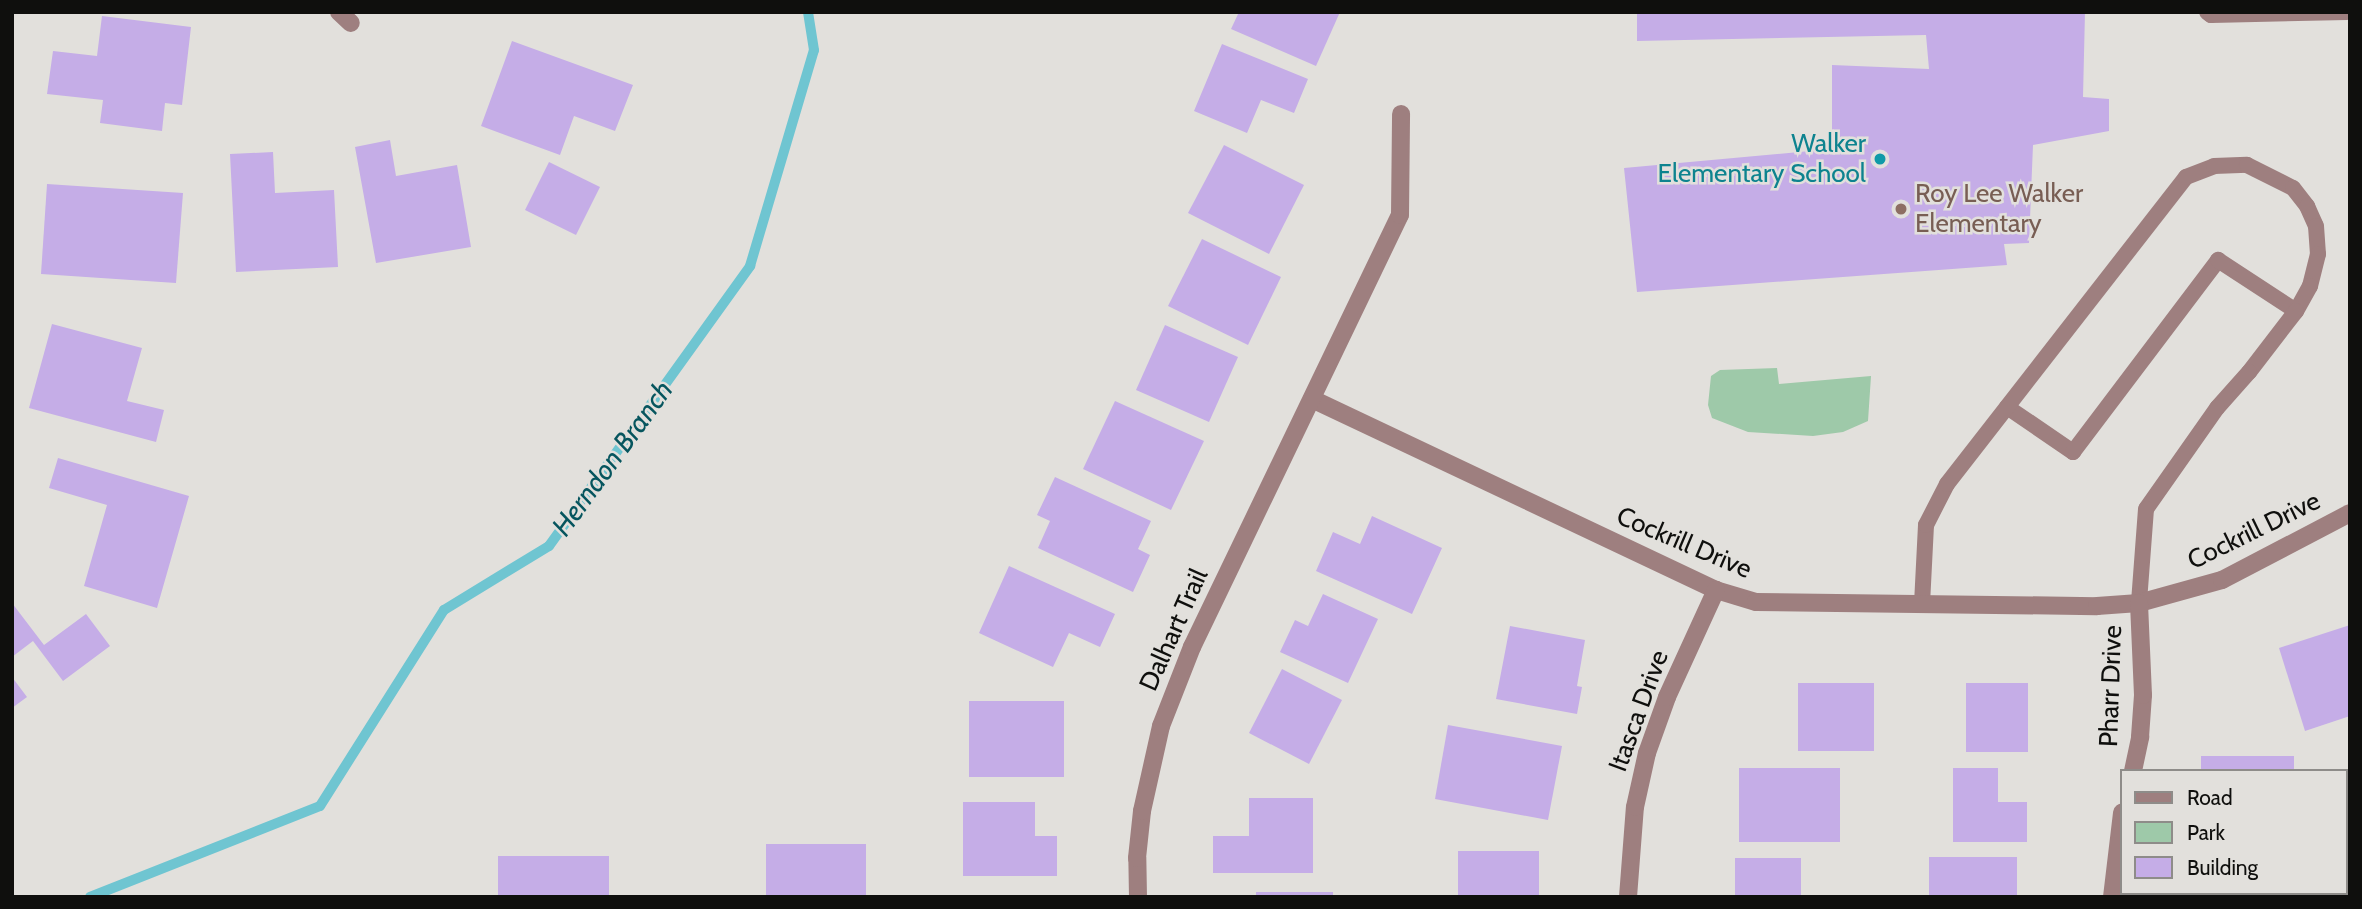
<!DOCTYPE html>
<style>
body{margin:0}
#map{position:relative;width:2362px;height:909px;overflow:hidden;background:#e2e0dc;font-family:Cabin,sans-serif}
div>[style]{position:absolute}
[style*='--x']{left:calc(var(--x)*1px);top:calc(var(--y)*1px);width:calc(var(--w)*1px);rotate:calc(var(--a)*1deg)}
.green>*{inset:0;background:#9ec9a9}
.stream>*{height:10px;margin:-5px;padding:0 5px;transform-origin:5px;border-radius:5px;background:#6fc5d1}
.building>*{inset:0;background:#c5ade7}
.service>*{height:16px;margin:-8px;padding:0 8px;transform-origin:8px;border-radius:8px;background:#9e7f7f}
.minor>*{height:18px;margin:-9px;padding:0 9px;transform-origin:9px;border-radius:9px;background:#9e7f7f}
.dots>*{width:19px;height:19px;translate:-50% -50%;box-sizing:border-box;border:4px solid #e2e0dc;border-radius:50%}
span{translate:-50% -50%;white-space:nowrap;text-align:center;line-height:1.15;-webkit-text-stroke:5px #e2e0dc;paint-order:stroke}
.culture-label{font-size:26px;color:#0d838f}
.right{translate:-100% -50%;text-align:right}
.education-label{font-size:26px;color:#785e54}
.left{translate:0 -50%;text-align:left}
.street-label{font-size:26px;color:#0f0f0d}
.water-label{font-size:28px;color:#06555e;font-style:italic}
.frame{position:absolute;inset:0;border:14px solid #0f0f0d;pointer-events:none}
.legend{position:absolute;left:2120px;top:769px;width:228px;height:126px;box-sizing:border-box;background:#e2e0dc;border:2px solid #8e8c89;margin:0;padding:9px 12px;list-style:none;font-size:21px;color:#0f0f0d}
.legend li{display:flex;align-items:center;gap:14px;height:35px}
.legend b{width:35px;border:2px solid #8e8c89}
</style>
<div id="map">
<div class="green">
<div style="clip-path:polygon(1777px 368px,1779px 384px,1871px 376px,1868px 421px,1843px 432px,1813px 436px,1748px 432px,1712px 418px,1708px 405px,1711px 376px,1720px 370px)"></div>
</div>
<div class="stream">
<div style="--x:90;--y:897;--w:247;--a:-21.6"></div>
<div style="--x:320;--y:806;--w:232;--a:-57.7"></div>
<div style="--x:444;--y:610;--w:123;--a:-31.4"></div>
<div style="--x:549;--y:546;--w:345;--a:-54.3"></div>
<div style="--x:750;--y:266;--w:225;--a:-73.5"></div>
<div style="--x:814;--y:50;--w:38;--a:-99"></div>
</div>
<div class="building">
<div style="clip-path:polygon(1239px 12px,1340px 12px,1316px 66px,1231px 29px)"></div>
<div style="clip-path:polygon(1637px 12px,2085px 12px,2083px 97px,2109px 99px,2109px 131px,2033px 145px,2029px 243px,2004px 244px,2007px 265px,1637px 292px,1624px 168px,1832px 149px,1832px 65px,1929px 69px,1926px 35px,1637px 41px)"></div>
<div style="clip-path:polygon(102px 16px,191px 27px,182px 105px,165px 103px,162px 131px,100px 123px,103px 100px,47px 94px,53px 51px,97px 56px)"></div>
<div style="clip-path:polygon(512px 41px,633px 85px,615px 131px,574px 116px,560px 155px,481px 126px)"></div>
<div style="clip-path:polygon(1222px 44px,1308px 79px,1294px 113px,1261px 100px,1247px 133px,1194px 111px)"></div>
<div style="clip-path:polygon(390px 140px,396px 176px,457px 165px,471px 247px,376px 263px,355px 147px)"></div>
<div style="clip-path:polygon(1224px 145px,1304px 185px,1269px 254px,1188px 213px)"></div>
<div style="clip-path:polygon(273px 152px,275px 193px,334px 190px,338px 267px,236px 272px,230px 154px)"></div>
<div style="clip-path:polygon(549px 162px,600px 187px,576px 235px,525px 210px)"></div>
<div style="clip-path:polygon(47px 184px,183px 193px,176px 283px,41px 274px)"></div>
<div style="clip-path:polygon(1202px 239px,1281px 277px,1248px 345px,1168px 306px)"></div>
<div style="clip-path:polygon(52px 324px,142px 348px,127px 401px,164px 410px,156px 442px,29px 408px)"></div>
<div style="clip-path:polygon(1165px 325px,1238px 357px,1209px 422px,1136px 390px)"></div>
<div style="clip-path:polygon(1115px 401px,1204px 441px,1171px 510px,1083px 469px)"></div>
<div style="clip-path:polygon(58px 458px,189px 496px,157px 608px,84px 586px,107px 505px,49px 488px)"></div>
<div style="clip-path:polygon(1055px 477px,1151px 521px,1138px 549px,1150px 555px,1133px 592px,1038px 548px,1050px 521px,1037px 515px)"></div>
<div style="clip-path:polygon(1372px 516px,1442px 548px,1412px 614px,1316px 571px,1333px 532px,1360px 544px)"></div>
<div style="clip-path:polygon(1009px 566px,1115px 614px,1100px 647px,1069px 633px,1053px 667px,979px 633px)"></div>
<div style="clip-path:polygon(1323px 594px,1378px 619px,1348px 683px,1280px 652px,1295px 620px,1308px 626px)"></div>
<div style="clip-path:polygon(12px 603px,44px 645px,86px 614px,110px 646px,63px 681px,33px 641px,12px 657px)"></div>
<div style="clip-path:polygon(2350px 625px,2350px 716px,2305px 731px,2279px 648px)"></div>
<div style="clip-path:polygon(1510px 626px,1585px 640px,1577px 686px,1582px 687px,1577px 714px,1496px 699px)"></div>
<div style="clip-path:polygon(1282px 669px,1342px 700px,1309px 764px,1249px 733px)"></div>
<div style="clip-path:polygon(12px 677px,27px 697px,12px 708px)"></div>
<div style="clip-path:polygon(1798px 683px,1874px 683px,1874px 751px,1798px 751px)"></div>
<div style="clip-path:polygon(1966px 683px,2028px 683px,2028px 752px,1966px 752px)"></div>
<div style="clip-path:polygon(969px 701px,1064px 701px,1064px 777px,969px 777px)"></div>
<div style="clip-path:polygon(1448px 725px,1562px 746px,1548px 820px,1435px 799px)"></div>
<div style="clip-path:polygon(2201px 756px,2294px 756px,2294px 771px,2201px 771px)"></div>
<div style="clip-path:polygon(1739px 768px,1840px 768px,1840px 842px,1739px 842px)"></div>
<div style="clip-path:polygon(1953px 768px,1998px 768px,1998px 802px,2027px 802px,2027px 842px,1953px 842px)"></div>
<div style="clip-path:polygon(1249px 798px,1313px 798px,1313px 873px,1213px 873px,1213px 836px,1249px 836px)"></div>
<div style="clip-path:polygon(963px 802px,1035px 802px,1035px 836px,1057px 836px,1057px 876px,963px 876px)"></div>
<div style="clip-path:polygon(766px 844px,866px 844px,866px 897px,766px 897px)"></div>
<div style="clip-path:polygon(1458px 851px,1539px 851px,1539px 897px,1458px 897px)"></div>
<div style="clip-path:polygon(498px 856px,609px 856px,609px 897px,498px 897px)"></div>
<div style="clip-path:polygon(1929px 857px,2017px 857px,2017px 897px,1929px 897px)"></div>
<div style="clip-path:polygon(1735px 858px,1801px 858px,1801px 897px,1735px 897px)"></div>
<div style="clip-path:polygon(1256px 892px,1333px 892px,1333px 897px,1256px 897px)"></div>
<div style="clip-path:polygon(2178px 893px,2260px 893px,2260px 897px,2178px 897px)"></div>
</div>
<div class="service">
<div style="--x:2207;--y:12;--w:5;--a:37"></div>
<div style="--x:2211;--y:15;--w:136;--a:-1.3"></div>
<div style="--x:2007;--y:407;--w:80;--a:34.3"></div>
<div style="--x:2073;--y:452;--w:241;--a:-52.9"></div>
<div style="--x:2218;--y:260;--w:93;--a:33.2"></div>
<div style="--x:1922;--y:604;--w:79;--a:-87.1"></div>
<div style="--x:1926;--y:525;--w:46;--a:-62.9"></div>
<div style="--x:1947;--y:484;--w:389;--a:-52.1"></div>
<div style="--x:2186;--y:177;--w:30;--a:-21"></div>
<div style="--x:2214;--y:166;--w:33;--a:-2"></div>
<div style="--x:2247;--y:165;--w:51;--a:26.6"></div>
<div style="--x:2293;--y:188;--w:23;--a:52"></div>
<div style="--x:2307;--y:206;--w:22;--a:66"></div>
<div style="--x:2316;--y:226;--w:28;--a:86"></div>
<div style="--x:2318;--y:254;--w:33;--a:104"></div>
<div style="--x:2310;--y:286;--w:29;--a:119"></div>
<div style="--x:2296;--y:311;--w:77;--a:127.6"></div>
<div style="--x:2249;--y:372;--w:48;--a:131.6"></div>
<div style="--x:2217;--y:408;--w:123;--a:125.1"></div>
<div style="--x:2146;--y:509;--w:94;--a:94.3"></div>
</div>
<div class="minor">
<div style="--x:339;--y:12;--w:16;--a:43"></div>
<div style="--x:1312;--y:399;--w:447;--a:25.3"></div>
<div style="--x:1716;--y:590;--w:42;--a:16.7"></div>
<div style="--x:1756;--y:602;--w:341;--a:0.7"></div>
<div style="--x:2097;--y:606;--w:42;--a:-4.1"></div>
<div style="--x:2139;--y:603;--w:86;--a:-15.5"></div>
<div style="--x:2222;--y:580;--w:144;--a:-27.6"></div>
<div style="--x:2133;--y:771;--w:35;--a:-78"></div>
<div style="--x:2140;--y:737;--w:42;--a:-85.9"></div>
<div style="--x:2143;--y:695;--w:92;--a:-92.5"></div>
<div style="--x:1138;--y:897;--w:39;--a:-91"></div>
<div style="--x:1137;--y:858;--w:47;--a:-83.9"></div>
<div style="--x:1142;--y:811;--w:87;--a:-77.4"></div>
<div style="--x:1161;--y:726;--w:85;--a:-68.6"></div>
<div style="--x:1192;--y:647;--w:479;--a:-64.3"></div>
<div style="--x:1400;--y:215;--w:101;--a:-89.4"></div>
<div style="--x:1628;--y:897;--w:90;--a:-85.6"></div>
<div style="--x:1635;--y:807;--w:55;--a:-77.5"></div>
<div style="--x:1647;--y:753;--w:59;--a:-70.3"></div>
<div style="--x:1667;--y:697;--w:118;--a:-65.4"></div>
<div style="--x:2112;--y:897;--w:85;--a:-83.2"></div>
</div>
<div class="dots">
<div style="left:1880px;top:159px;background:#0f9aa8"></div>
<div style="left:1901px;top:209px;background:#8d6e63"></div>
</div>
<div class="culture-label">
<span class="right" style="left:1866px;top:159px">Walker<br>Elementary School</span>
</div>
<div class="education-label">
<span class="left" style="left:1915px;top:209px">Roy Lee Walker<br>Elementary</span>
</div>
<div class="street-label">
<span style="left:2254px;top:531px;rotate:-26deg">Cockrill Drive</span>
<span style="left:1684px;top:543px;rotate:23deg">Cockrill Drive</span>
<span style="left:1174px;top:630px;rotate:-66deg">Dalhart Trail</span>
<span style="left:2111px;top:686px;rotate:-88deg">Pharr Drive</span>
<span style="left:1639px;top:711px;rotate:-70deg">Itasca Drive</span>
</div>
<div class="water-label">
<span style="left:612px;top:458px;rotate:-54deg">Herndon Branch</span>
</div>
<div class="frame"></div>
<ul class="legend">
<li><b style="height:9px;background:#9e7f7f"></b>Road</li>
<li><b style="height:19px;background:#9ec9a9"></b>Park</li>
<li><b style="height:19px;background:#c5ade7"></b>Building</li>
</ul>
</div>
